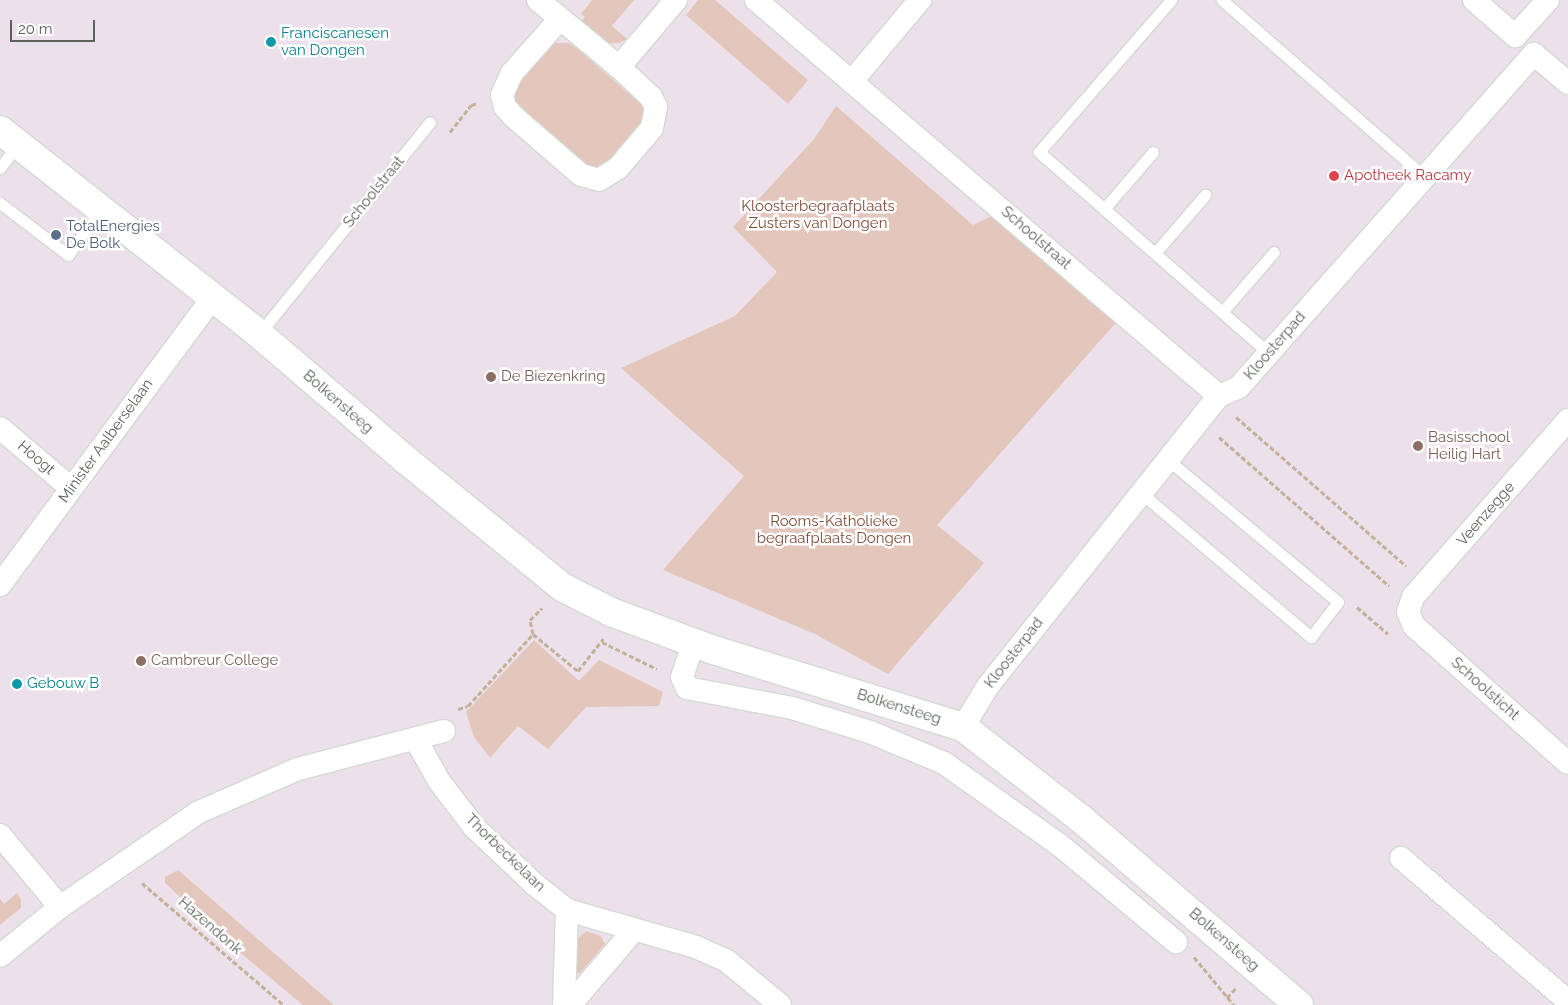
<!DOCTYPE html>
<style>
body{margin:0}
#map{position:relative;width:1568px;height:1005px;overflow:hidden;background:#ece0eb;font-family:Raleway,sans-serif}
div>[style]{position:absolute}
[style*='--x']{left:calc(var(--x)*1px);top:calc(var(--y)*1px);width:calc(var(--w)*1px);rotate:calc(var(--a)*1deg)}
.green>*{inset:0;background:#e3c7bd}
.path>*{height:3px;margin-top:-1.5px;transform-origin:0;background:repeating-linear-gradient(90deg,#c5b098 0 5px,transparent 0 7.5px)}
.roads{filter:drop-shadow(1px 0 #d4dad3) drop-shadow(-1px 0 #d4dad3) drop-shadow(0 1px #d4dad3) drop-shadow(0 -1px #d4dad3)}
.lane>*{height:11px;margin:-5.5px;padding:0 5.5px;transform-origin:5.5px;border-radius:5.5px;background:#fff}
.street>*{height:22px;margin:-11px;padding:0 11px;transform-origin:11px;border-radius:11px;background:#fff}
.secondary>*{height:28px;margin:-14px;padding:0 14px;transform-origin:14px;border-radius:14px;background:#fff}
.dots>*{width:14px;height:14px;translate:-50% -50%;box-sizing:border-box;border:2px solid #fff;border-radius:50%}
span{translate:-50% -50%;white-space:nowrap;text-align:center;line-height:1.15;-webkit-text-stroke:5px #fff;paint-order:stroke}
.culture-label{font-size:15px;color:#0d838f}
.left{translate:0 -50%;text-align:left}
.health-label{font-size:15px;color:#be3a42}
.street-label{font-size:15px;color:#5a6159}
.park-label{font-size:15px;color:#824e37}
.service-label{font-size:15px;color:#4e5e75}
.education-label{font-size:15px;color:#785e54}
.scale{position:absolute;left:10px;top:20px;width:85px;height:22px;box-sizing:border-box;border:2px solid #5a6159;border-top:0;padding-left:6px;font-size:15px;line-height:18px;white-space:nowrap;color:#5a6159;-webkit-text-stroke:4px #fff;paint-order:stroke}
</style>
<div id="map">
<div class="green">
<div style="clip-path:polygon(592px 0,634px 0,612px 26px,627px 39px,619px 43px,604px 43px,579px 24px,585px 17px,581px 14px)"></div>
<div style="clip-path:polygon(698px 0,715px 0,808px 80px,788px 104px,686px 15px)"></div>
<div style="clip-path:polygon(554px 43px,569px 43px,579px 50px,643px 106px,645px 120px,612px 165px,592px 169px,525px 117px,513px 100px,513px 90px,544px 49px)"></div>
<div style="clip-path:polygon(836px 106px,973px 225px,998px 213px,1120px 318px,937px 525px,984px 563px,888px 674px,815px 634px,663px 570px,744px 476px,621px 368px,735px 316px,777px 272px,733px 227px,814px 139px)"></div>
<div style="clip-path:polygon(534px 640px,579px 681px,599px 660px,663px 692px,659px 706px,586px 707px,548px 749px,518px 726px,490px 758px,474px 737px,466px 712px)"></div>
<div style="clip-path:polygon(178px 870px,334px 1005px,303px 1005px,243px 955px,165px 883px,165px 877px)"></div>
<div style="clip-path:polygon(17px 893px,21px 899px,21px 908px,0 925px,0 899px,4px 904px)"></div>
<div style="clip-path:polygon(586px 931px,601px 936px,605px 944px,579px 974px,576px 971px,576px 940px)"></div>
</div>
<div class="path">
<div style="--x:450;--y:132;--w:34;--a:-52"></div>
<div style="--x:471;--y:105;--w:7;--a:-16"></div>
<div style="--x:1236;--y:417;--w:226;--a:41.2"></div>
<div style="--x:1219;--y:437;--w:226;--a:41.2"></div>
<div style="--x:1357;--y:607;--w:41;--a:41.1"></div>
<div style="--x:533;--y:634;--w:58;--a:39.4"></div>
<div style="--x:578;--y:671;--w:41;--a:-52"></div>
<div style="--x:533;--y:634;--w:14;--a:-102"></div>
<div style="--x:530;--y:620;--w:17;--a:-45"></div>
<div style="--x:602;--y:642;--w:61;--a:26.1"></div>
<div style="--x:458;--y:709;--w:10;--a:-17"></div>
<div style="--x:468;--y:706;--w:97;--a:-47.9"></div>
<div style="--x:142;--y:883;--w:187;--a:40.7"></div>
<div style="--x:1194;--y:957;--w:62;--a:50.2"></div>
<div style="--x:1227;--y:998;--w:13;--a:-48"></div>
</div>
<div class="roads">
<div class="lane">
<div style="--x:1171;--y:0;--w:201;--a:131"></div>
<div style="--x:1039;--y:152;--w:305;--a:41.2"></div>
<div style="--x:1222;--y:0;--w:268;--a:41.1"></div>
<div style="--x:0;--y:168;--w:30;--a:-53"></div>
<div style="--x:0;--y:203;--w:86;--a:37.4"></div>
<div style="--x:68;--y:255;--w:56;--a:-53.7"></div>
<div style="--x:1104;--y:209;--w:75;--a:-49.3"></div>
<div style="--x:1155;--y:253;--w:77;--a:-49.2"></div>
<div style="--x:1222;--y:312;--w:79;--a:-49.1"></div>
<div style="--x:259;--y:334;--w:272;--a:-51.1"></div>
<div style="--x:1141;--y:493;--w:223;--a:40.3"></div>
<div style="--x:1311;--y:637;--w:44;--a:-52.4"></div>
<div style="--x:1338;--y:602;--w:222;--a:-140.1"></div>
</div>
<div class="street">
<div style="--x:538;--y:0;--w:105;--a:39.6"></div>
<div style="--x:619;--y:67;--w:44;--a:43.2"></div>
<div style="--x:651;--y:97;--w:11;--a:63"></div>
<div style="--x:656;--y:107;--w:21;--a:101"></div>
<div style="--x:652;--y:128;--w:52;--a:130.4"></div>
<div style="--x:618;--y:168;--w:22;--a:148"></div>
<div style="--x:599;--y:180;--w:19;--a:-164"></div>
<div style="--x:581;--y:175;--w:89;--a:-139.1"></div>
<div style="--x:514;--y:117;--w:13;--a:-132"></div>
<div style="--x:505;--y:107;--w:12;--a:-104"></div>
<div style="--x:502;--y:95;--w:24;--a:-66"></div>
<div style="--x:512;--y:73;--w:72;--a:-48.4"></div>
<div style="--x:756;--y:0;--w:609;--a:40.54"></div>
<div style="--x:1474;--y:0;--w:55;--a:41.3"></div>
<div style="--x:1515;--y:36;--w:49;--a:-47.5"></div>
<div style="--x:619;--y:67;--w:88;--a:-49.6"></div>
<div style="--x:852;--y:81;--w:106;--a:-50"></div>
<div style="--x:1568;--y:420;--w:235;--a:131.2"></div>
<div style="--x:1413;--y:597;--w:16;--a:108"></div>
<div style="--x:1408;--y:612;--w:15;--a:67"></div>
<div style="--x:1414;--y:626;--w:206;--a:41.7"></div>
<div style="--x:0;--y:428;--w:93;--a:40.2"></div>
<div style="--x:0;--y:585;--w:358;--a:-53.5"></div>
<div style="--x:694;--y:642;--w:37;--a:109"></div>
<div style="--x:682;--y:677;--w:12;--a:66"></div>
<div style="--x:687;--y:688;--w:107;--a:10.8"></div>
<div style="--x:792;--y:708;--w:82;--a:17.1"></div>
<div style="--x:870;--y:732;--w:80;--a:22.7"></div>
<div style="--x:944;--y:763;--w:143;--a:35.4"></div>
<div style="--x:1061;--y:846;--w:150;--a:39.9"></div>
<div style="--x:963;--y:727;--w:48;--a:-58.6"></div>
<div style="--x:988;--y:686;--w:371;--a:-51.5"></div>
<div style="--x:1219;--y:396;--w:22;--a:-24"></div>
<div style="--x:1239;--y:387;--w:445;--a:-48.5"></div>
<div style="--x:1534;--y:54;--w:45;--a:40.5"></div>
<div style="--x:416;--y:740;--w:47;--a:60.7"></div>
<div style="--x:439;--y:781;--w:58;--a:52.7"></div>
<div style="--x:474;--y:827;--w:83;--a:43.5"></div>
<div style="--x:534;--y:884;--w:42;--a:38.2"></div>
<div style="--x:567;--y:910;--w:134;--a:16"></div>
<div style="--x:696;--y:947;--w:34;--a:24"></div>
<div style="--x:727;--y:961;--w:69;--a:39.7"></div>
<div style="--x:0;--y:835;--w:94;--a:50.2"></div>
<div style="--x:1401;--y:858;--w:220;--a:40.6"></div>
<div style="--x:0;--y:956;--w:77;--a:-39.2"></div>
<div style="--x:60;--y:907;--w:168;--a:-34.4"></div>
<div style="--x:199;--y:812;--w:108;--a:-23.5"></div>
<div style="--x:298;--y:769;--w:151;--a:-14.6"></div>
<div style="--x:564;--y:1005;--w:95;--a:-88.2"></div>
<div style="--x:570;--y:1005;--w:99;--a:-49.5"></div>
</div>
<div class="secondary">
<div style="--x:0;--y:130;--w:330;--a:38.2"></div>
<div style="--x:259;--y:334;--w:194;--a:40.6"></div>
<div style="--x:406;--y:460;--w:201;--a:39.1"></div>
<div style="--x:562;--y:587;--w:55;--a:27"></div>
<div style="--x:611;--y:612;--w:110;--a:20.3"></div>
<div style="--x:714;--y:650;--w:261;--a:17.2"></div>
<div style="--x:963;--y:727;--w:148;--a:37.9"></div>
<div style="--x:1080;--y:818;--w:288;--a:40.5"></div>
</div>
</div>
<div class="dots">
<div style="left:271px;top:42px;background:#0f9aa8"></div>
<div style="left:1334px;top:176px;background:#e0444e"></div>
<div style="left:56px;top:235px;background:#5c6f8a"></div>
<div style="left:491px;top:377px;background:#8d6e63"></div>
<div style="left:1418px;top:446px;background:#8d6e63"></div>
<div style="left:141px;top:661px;background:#8d6e63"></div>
<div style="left:17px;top:684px;background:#0f9aa8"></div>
</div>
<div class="culture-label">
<span class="left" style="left:281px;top:42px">Franciscanesen<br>van Dongen</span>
<span class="left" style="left:27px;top:684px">Gebouw B</span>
</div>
<div class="health-label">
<span class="left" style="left:1344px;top:176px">Apotheek Racamy</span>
</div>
<div class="street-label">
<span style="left:374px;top:192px;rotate:-51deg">Schoolstraat</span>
<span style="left:1036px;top:238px;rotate:41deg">Schoolstraat</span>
<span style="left:1275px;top:346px;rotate:-49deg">Kloosterpad</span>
<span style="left:338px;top:402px;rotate:41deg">Bolkensteeg</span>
<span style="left:106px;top:441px;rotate:-54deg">Minister Aalberselaan</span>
<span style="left:36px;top:458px;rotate:40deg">Hoogt</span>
<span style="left:1486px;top:514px;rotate:-49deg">Veenzegge</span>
<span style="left:1014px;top:653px;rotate:-52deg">Kloosterpad</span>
<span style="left:1485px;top:689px;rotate:42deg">Schoolsticht</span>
<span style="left:899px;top:707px;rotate:17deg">Bolkensteeg</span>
<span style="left:505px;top:853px;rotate:44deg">Thorbeckelaan</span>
<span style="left:210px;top:926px;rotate:41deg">Hazendonk</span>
<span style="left:1224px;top:940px;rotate:41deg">Bolkensteeg</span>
</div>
<div class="park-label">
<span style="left:818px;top:215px">Kloosterbegraafplaats<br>Zusters van Dongen</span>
<span style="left:834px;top:530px">Rooms-Katholieke<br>begraafplaats Dongen</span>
</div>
<div class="service-label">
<span class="left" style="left:66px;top:235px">TotalEnergies<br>De Bolk</span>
</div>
<div class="education-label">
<span class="left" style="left:501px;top:377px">De Biezenkring</span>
<span class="left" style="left:1428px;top:446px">Basisschool<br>Heilig Hart</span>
<span class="left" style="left:151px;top:661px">Cambreur College</span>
</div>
<div class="scale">20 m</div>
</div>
